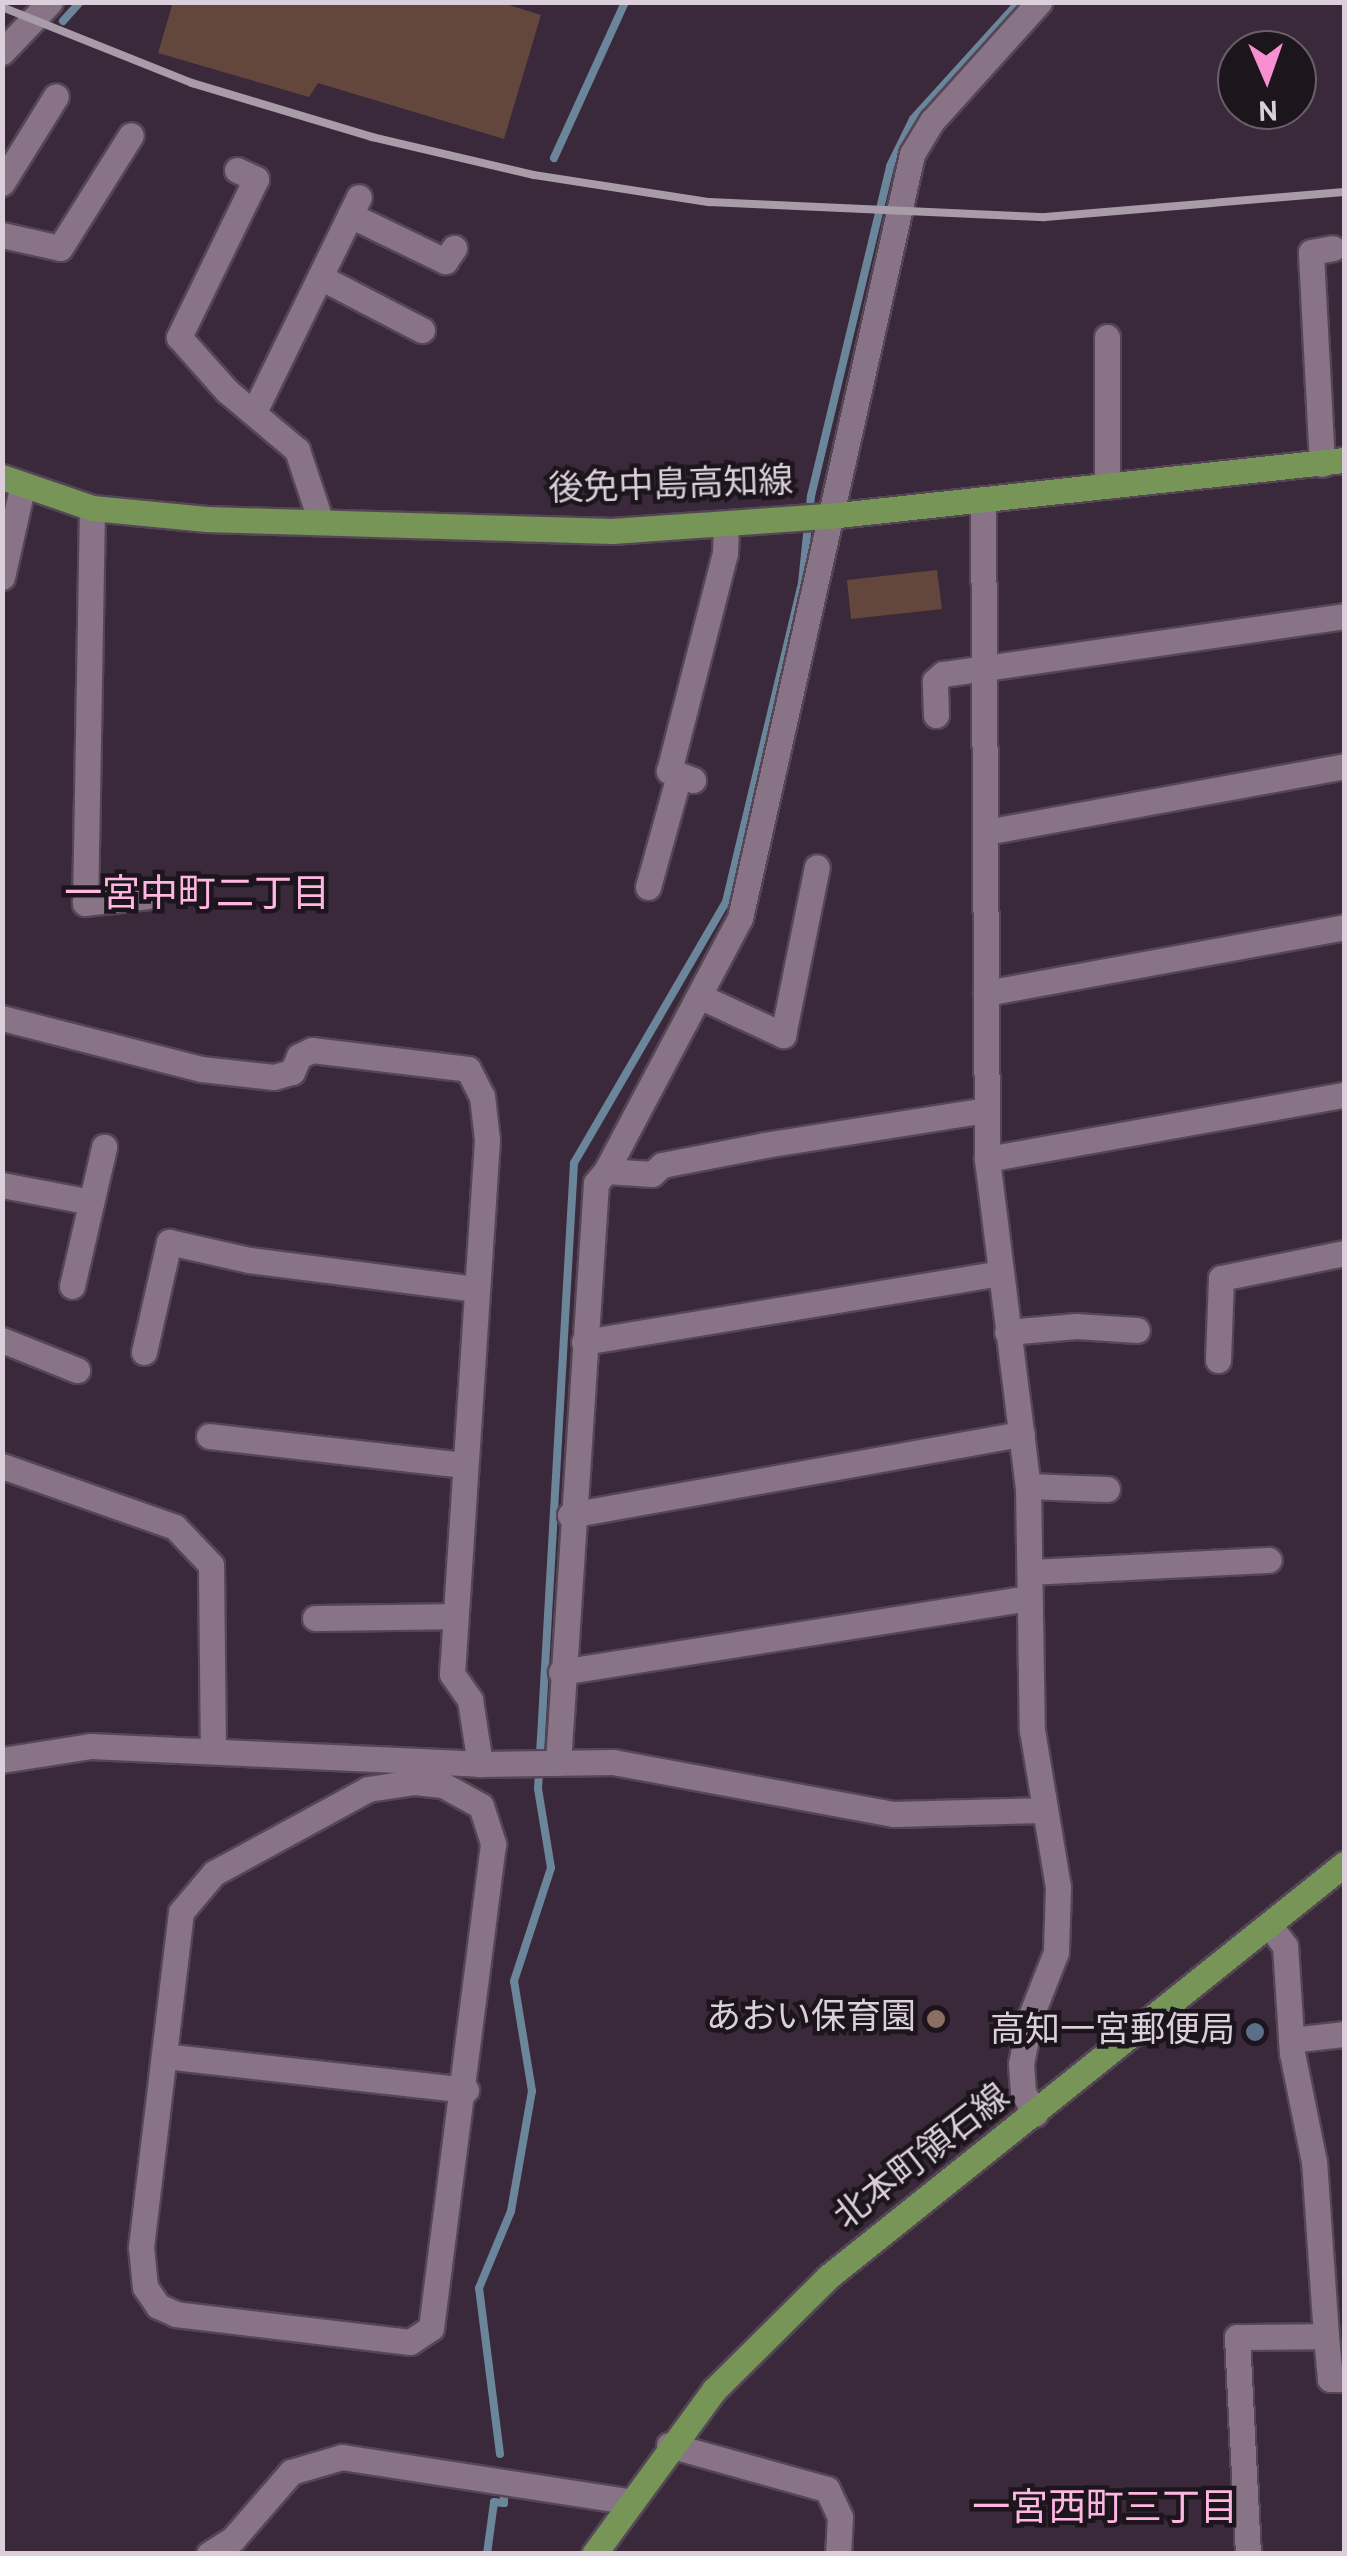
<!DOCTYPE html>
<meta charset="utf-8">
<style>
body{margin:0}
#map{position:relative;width:1347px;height:2556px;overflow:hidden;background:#3a293a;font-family:Overpass,"Noto Sans JP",sans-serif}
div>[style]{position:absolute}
.stream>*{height:8px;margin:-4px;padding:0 4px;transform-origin:4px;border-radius:4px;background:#6b859b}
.building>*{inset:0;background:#64473c}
.roads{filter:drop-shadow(2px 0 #554655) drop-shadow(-2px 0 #554655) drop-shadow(0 2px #554655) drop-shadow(0 -2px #554655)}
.minor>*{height:25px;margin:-12.5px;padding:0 12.5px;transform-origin:12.5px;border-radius:12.5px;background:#887387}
.major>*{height:25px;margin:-12.5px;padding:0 12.5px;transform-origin:12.5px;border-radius:12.5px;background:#769556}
.rail>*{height:8px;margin:-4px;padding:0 4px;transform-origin:4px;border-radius:4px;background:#a99ca9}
.dots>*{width:28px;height:28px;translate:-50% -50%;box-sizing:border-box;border:5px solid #1d151c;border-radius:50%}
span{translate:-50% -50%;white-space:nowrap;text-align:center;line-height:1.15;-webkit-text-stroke:9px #1d151c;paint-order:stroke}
.street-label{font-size:35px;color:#dacfda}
.poi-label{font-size:35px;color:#dacfda}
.right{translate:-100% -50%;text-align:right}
.neighbourhood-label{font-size:38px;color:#feb6e2}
.frame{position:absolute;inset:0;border:5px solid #dacfda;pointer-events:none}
.north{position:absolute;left:1217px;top:30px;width:100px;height:100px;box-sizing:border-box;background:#1d151c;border:2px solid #695f68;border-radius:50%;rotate:178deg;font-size:28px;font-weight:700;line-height:40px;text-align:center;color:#dacfda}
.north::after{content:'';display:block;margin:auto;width:35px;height:45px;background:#f690d0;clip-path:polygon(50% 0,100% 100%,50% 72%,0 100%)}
</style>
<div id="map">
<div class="stream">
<div style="left:63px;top:21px;width:25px;rotate:-48deg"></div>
<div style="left:554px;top:158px;width:171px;rotate:-65.5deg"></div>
<div style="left:500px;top:2454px;width:167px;rotate:-97.2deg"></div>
<div style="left:479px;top:2288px;width:83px;rotate:-67.4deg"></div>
<div style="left:511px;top:2211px;width:122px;rotate:-80.1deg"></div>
<div style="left:532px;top:2091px;width:111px;rotate:-99.3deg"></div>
<div style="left:514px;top:1981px;width:119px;rotate:-71.9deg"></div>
<div style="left:551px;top:1868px;width:80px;rotate:-99.3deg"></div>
<div style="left:538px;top:1789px;width:627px;rotate:-86.71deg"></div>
<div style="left:574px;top:1163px;width:302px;rotate:-59.8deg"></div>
<div style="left:726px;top:902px;width:328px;rotate:-76.6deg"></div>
<div style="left:802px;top:583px;width:87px;rotate:-84.1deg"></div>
<div style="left:811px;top:496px;width:339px;rotate:-76.5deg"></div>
<div style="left:890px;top:166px;width:52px;rotate:-63.9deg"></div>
<div style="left:913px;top:119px;width:158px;rotate:-47.8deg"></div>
<div style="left:487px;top:2554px;width:52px;rotate:-82.3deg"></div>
<div style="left:494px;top:2502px;width:10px;rotate:6deg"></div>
<div style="left:504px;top:2503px;width:9px;rotate:-90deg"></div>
</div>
<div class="building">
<div style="clip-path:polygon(173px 2px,499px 2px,541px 15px,504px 139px,318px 83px,309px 97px,158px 53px)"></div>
<div style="clip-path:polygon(937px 570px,942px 609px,851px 619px,847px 580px)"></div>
</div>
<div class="roads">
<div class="minor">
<div style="left:2px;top:52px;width:69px;rotate:-46.2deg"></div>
<div style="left:237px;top:170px;width:21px;rotate:25deg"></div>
<div style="left:256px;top:179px;width:176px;rotate:116deg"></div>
<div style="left:179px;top:337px;width:72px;rotate:48.4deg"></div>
<div style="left:227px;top:391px;width:92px;rotate:40.1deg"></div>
<div style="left:297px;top:450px;width:73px;rotate:71.6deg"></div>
<div style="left:2px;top:183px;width:102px;rotate:-58.2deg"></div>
<div style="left:350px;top:215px;width:106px;rotate:25.8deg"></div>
<div style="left:445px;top:261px;width:16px;rotate:-55deg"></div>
<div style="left:2px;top:235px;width:59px;rotate:12.6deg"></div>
<div style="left:60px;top:248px;width:133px;rotate:-57.9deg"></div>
<div style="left:320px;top:277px;width:115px;rotate:27.5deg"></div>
<div style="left:254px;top:412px;width:239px;rotate:-64deg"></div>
<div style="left:1322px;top:464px;width:212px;rotate:-93deg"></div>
<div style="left:1311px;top:252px;width:22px;rotate:-10deg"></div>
<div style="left:1107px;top:486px;width:149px;rotate:-90deg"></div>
<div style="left:983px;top:499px;width:660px;rotate:89.65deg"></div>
<div style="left:987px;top:1159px;width:330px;rotate:82.9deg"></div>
<div style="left:1028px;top:1486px;width:244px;rotate:89.1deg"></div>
<div style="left:1032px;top:1730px;width:159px;rotate:80.6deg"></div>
<div style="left:1058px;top:1887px;width:65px;rotate:91.8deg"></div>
<div style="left:1056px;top:1952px;width:71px;rotate:111.5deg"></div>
<div style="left:1030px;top:2018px;width:47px;rotate:101.1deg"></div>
<div style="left:1021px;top:2064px;width:28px;rotate:86deg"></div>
<div style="left:1023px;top:2092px;width:25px;rotate:61deg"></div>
<div style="left:92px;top:508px;width:395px;rotate:91deg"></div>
<div style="left:85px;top:903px;width:63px;rotate:-6.3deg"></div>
<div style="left:2px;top:577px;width:91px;rotate:-77.3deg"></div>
<div style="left:936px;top:715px;width:34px;rotate:-92deg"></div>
<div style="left:935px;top:681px;width:11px;rotate:-41deg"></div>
<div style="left:943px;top:674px;width:405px;rotate:-8.2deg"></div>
<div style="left:693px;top:780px;width:26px;rotate:-159deg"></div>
<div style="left:669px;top:771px;width:225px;rotate:-75.6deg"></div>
<div style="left:725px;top:553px;width:28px;rotate:-88deg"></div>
<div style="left:986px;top:832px;width:364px;rotate:-10.4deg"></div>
<div style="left:648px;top:887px;width:116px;rotate:-74.5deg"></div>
<div style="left:986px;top:993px;width:364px;rotate:-10.4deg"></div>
<div style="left:699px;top:996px;width:93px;rotate:24.9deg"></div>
<div style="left:783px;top:1035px;width:171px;rotate:-78.6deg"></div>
<div style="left:2px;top:1018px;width:205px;rotate:14.4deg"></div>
<div style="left:201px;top:1069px;width:73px;rotate:6.3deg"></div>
<div style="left:274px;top:1077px;width:19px;rotate:-16deg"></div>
<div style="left:292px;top:1072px;width:17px;rotate:-66deg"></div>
<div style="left:299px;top:1056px;width:14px;rotate:-25deg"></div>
<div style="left:312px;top:1050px;width:157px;rotate:6.9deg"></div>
<div style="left:468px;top:1069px;width:30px;rotate:63deg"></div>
<div style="left:482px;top:1096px;width:44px;rotate:83.5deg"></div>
<div style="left:487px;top:1140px;width:535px;rotate:93.75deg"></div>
<div style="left:452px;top:1674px;width:32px;rotate:55deg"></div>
<div style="left:470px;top:1700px;width:65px;rotate:81.1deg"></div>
<div style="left:480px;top:1764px;width:133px;rotate:-0.9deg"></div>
<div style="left:613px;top:1762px;width:285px;rotate:10.5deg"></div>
<div style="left:893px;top:1814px;width:148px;rotate:-1.5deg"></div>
<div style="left:987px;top:1159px;width:363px;rotate:-10.2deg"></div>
<div style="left:606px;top:1171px;width:286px;rotate:-62.1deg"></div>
<div style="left:740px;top:918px;width:783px;rotate:-77.31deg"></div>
<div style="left:912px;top:154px;width:39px;rotate:-59deg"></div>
<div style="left:932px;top:121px;width:160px;rotate:-48deg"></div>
<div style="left:2px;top:1185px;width:91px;rotate:10.8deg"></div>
<div style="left:72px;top:1286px;width:143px;rotate:-77deg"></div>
<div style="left:1007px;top:1332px;width:70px;rotate:-4.9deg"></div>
<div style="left:1077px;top:1326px;width:60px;rotate:3.8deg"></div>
<div style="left:2px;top:1340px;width:81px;rotate:21.8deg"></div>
<div style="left:584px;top:1342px;width:421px;rotate:-9.4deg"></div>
<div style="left:144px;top:1352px;width:113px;rotate:-77.2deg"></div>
<div style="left:169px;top:1242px;width:82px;rotate:12.7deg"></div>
<div style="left:249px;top:1260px;width:228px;rotate:7.3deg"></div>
<div style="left:1218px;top:1360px;width:82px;rotate:-87.9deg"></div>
<div style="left:1221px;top:1278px;width:126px;rotate:-11.5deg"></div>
<div style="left:209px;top:1436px;width:255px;rotate:6.5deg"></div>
<div style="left:2px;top:1466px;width:183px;rotate:19.4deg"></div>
<div style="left:175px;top:1527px;width:52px;rotate:46.5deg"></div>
<div style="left:211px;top:1565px;width:184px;rotate:89.4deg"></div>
<div style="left:1028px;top:1486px;width:79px;rotate:2.2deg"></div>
<div style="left:570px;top:1515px;width:459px;rotate:-10.2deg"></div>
<div style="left:1030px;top:1572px;width:239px;rotate:-2.9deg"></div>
<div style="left:315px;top:1618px;width:136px;rotate:-0.8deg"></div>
<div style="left:561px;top:1672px;width:473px;rotate:-9deg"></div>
<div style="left:2px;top:1760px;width:89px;rotate:-9deg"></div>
<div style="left:90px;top:1746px;width:390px;rotate:2.6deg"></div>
<div style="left:558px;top:1763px;width:581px;rotate:-86.25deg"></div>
<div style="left:596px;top:1183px;width:16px;rotate:-50deg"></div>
<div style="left:606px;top:1171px;width:46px;rotate:3.7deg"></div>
<div style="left:652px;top:1174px;width:13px;rotate:-42deg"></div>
<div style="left:662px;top:1165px;width:105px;rotate:-11deg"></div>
<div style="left:765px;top:1145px;width:224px;rotate:-9deg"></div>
<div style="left:414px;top:1782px;width:29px;rotate:6deg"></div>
<div style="left:443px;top:1785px;width:43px;rotate:28.9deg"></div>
<div style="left:481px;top:1806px;width:40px;rotate:72deg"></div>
<div style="left:493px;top:1844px;width:488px;rotate:97.3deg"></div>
<div style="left:431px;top:2328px;width:25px;rotate:146deg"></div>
<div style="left:410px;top:2342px;width:236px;rotate:-173.2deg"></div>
<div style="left:176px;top:2314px;width:20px;rotate:-156deg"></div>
<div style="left:158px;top:2306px;width:23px;rotate:-124deg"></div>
<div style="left:145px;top:2287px;width:40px;rotate:-95.7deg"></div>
<div style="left:141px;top:2247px;width:337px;rotate:-83.2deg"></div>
<div style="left:181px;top:1912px;width:51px;rotate:-49.8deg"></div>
<div style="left:214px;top:1873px;width:175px;rotate:-28.6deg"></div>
<div style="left:368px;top:1789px;width:47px;rotate:-8.7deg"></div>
<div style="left:1291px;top:2040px;width:53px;rotate:-6.5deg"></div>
<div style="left:164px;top:2056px;width:304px;rotate:6.4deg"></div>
<div style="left:1326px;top:2336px;width:43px;rotate:84.7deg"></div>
<div style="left:1330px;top:2379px;width:14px"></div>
<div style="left:669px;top:2445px;width:164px;rotate:15.6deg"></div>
<div style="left:827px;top:2489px;width:31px;rotate:65deg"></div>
<div style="left:840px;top:2517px;width:37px;rotate:93deg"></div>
<div style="left:209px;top:2554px;width:28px;rotate:-32deg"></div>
<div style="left:233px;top:2539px;width:89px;rotate:-49.1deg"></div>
<div style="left:291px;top:2472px;width:53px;rotate:-16.4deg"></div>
<div style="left:342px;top:2457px;width:288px;rotate:8.8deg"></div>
<div style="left:1248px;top:2554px;width:217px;rotate:-92.9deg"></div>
<div style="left:1237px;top:2337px;width:89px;rotate:-0.6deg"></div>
<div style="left:1326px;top:2336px;width:174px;rotate:-93.9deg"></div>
<div style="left:1314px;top:2162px;width:111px;rotate:-101.4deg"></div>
<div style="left:1292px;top:2053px;width:107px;rotate:-93.7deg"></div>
<div style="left:1285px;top:1946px;width:26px;rotate:-127deg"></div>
</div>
<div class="major">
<div style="left:2px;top:477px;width:95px;rotate:19deg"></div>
<div style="left:92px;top:508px;width:115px;rotate:5.5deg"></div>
<div style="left:206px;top:519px;width:406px;rotate:1.7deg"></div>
<div style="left:612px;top:531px;width:218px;rotate:-4deg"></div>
<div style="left:829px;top:516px;width:518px;rotate:-6.21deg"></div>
<div style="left:594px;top:2554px;width:203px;rotate:-53.8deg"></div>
<div style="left:714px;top:2390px;width:161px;rotate:-44.7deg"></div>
<div style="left:828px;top:2277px;width:661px;rotate:-38.67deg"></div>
</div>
</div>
<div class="rail">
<div style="left:2px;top:7px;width:205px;rotate:21.8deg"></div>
<div style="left:192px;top:83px;width:188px;rotate:16.7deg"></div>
<div style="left:372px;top:137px;width:166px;rotate:13.2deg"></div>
<div style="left:534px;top:175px;width:177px;rotate:8.8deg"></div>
<div style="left:709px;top:202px;width:336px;rotate:2.6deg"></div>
<div style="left:1045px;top:217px;width:300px;rotate:-4.8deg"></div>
</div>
<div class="dots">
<div style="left:936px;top:2019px;background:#8d6e63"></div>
<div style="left:1255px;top:2032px;background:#5c6f8a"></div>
</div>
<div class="street-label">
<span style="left:671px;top:487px;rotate:-2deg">後免中島高知線</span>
<span style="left:923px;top:2158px;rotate:-38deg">北本町領石線</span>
</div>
<div class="poi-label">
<span class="right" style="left:916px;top:2019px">あおい保育園</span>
<span class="right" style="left:1235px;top:2032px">高知一宮郵便局</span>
</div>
<div class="neighbourhood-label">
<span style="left:197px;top:897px">一宮中町二丁目</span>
<span style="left:1105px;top:2511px">一宮西町三丁目</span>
</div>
<div class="frame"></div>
<div class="north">N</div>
</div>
